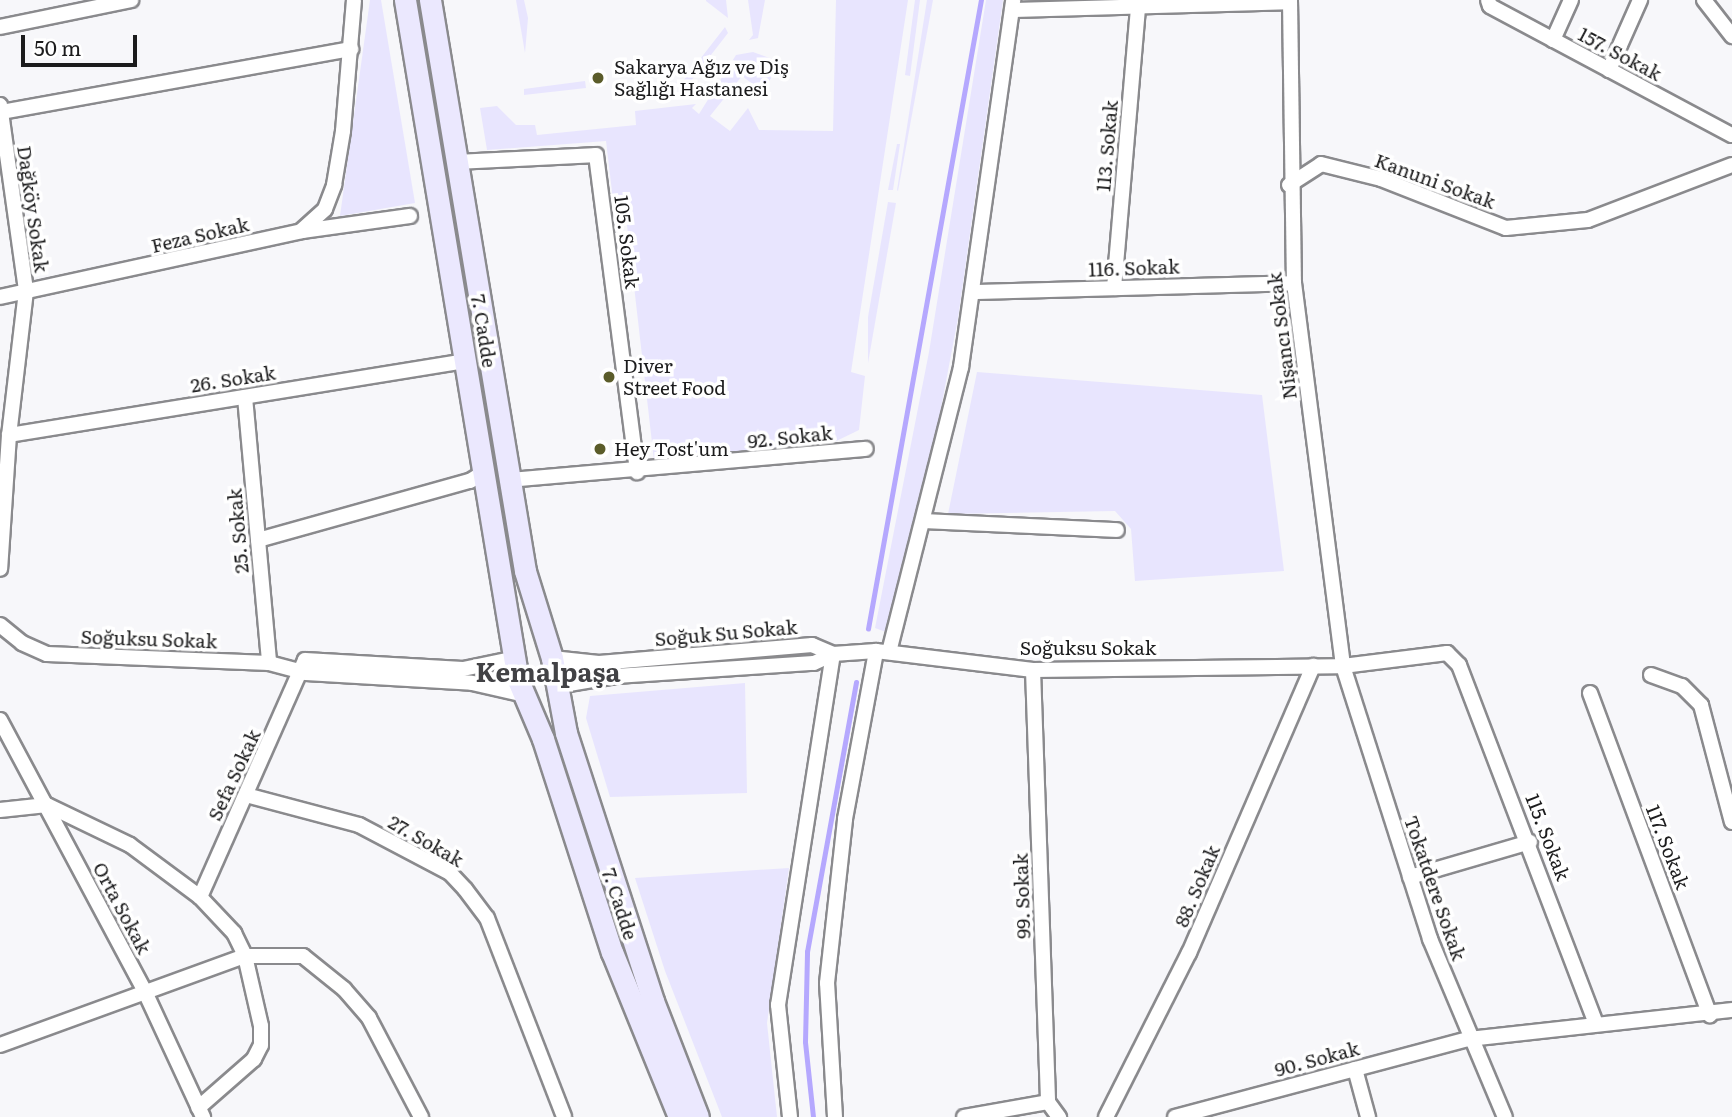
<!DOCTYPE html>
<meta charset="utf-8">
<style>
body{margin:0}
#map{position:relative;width:1732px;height:1117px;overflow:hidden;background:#f7f7fa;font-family:Literata,serif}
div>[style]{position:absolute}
.green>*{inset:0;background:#e8e5fe}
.stream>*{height:4.5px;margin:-2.25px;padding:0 2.25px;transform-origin:2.25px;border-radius:2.25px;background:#b5a8fe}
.roads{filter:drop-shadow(2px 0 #8a8a8d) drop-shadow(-2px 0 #8a8a8d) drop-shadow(0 2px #8a8a8d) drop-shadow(0 -2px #8a8a8d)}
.street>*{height:14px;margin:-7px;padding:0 7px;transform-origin:7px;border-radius:7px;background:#fff}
.secondary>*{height:21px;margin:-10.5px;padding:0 10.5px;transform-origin:10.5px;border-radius:10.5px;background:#ebe8fe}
.dots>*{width:19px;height:19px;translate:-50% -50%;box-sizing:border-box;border:4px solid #fff;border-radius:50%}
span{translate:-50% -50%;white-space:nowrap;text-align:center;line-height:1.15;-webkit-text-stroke:7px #fff;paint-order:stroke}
.street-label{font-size:19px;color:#1c1c1d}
.poi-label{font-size:19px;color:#1c1c1d}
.left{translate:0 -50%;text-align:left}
.district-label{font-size:26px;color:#424245;font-weight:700}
.scale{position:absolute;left:21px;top:35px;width:116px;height:32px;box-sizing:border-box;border:4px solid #1c1c1d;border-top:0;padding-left:9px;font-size:21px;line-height:24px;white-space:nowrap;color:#1c1c1d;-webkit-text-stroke:5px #fff;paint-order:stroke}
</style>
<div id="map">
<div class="green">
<div style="clip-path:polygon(370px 0,381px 0,415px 203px,340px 216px)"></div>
<div style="clip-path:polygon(516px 0,524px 0,528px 18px,525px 53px)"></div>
<div style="clip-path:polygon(706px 0,726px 0,728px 18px,706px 1px)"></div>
<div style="clip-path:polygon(748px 0,765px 0,758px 38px,749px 40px,753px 35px)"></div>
<div style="clip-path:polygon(836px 0,908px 0,851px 372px,865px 376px,859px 430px,826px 446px,654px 460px,624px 199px,613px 200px,606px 141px,487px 150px,480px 108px,497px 106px,516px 125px,535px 125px,537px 135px,636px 125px,635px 111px,696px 104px,692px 108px,699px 114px,736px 55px,753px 52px,772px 59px,774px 74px,762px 91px,742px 76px,710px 116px,730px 131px,748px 108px,759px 130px,833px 131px)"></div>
<div style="clip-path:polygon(915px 0,920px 0,910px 76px,905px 75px)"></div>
<div style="clip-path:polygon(927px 0,933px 0,898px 191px,897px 190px)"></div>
<div style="clip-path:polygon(986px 0,1003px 0,958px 318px,934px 445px,886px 632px,875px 628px,929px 352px)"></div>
<div style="clip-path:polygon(725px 27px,728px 33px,690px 82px,661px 86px,683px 81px)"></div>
<div style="clip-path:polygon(585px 81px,586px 88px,524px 95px,524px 89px)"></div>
<div style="clip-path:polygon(897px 144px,900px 144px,893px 190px,888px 190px)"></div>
<div style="clip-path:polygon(888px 202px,896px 203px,868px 363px,868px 317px)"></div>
<div style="clip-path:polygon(977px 372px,1262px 395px,1284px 571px,1135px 581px,1131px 529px,1115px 511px,948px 514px)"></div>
<div style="clip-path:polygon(745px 683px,747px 793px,610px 797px,586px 718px,590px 696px)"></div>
<div style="clip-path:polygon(789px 868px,767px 1023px,777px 1117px,722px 1117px,665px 971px,635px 878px)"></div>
</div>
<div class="stream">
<div style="left:868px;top:629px;width:639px;rotate:-79.82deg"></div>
<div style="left:813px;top:1117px;width:75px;rotate:-96.1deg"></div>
<div style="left:805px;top:1042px;width:90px;rotate:-88.7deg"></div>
<div style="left:807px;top:952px;width:274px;rotate:-79.7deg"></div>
</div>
<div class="roads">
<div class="street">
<div style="left:1290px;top:0;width:283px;rotate:89.2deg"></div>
<div style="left:1294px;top:283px;width:386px;rotate:82.7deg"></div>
<div style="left:1343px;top:666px;width:287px;rotate:72.3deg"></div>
<div style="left:1430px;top:939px;width:193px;rotate:67.2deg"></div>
<div style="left:1488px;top:0;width:6px;rotate:72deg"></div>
<div style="left:1490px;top:6px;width:274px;rotate:28.1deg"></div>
<div style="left:1704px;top:0;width:46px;rotate:52.1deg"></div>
<div style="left:1012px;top:10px;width:278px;rotate:-1.6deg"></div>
<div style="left:0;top:27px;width:134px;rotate:-11.6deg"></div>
<div style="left:1553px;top:40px;width:44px;rotate:-65.8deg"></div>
<div style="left:1609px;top:70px;width:77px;rotate:-66.1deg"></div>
<div style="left:0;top:105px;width:188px;rotate:82deg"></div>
<div style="left:26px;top:291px;width:145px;rotate:96.7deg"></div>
<div style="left:9px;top:435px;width:134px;rotate:93.8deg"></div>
<div style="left:1px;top:112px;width:356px;rotate:-10.2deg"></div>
<div style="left:458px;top:162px;width:138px;rotate:-2.9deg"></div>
<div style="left:596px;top:155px;width:320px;rotate:82.6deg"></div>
<div style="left:1289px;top:185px;width:38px;rotate:-33deg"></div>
<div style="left:1321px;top:164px;width:62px;rotate:14deg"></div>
<div style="left:1381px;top:179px;width:134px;rotate:21.4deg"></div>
<div style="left:1506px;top:228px;width:82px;rotate:-5.6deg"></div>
<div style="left:1588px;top:220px;width:154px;rotate:-20.9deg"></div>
<div style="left:302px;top:230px;width:31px;rotate:-42deg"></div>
<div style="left:325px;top:209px;width:26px;rotate:-69deg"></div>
<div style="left:334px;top:185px;width:55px;rotate:-80.5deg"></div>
<div style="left:343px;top:131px;width:131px;rotate:-85.2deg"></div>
<div style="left:1114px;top:288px;width:283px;rotate:-85.1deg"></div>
<div style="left:975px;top:292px;width:319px;rotate:-1.6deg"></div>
<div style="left:0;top:297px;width:309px;rotate:-12.3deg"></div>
<div style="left:302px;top:231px;width:109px;rotate:-7.9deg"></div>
<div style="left:245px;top:397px;width:267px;rotate:84.8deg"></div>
<div style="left:9px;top:435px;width:461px;rotate:-9.2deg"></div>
<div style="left:509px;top:480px;width:358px;rotate:-5deg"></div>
<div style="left:925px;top:521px;width:192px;rotate:2.7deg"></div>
<div style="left:258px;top:540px;width:220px;rotate:-15.6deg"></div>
<div style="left:470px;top:481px;width:15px;rotate:-32deg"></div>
<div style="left:0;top:625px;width:28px;rotate:39deg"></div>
<div style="left:22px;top:643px;width:27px;rotate:24deg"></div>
<div style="left:47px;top:654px;width:222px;rotate:2.3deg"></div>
<div style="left:269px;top:663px;width:38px;rotate:15deg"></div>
<div style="left:306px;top:673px;width:166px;rotate:3.4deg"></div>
<div style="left:472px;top:683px;width:54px;rotate:12.8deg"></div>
<div style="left:889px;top:652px;width:294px;rotate:-75.8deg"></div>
<div style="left:961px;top:367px;width:371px;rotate:-81.9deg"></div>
<div style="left:552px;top:658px;width:47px;rotate:6.1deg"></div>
<div style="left:599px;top:663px;width:214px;rotate:-4.8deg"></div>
<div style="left:812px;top:645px;width:23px;rotate:23deg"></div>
<div style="left:1033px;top:670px;width:432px;rotate:88deg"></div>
<div style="left:1048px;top:1102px;width:19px;rotate:54deg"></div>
<div style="left:1651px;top:675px;width:33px;rotate:20deg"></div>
<div style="left:1682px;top:686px;width:27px;rotate:45deg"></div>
<div style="left:1701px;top:705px;width:121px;rotate:75.2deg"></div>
<div style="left:557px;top:686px;width:60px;rotate:-9.6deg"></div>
<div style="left:616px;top:676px;width:198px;rotate:-3.8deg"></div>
<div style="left:814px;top:663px;width:21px;rotate:-25deg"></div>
<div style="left:833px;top:654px;width:43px;rotate:-4deg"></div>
<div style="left:876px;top:651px;width:158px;rotate:6.9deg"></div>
<div style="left:1033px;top:670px;width:310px;rotate:-0.7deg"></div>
<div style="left:1343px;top:666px;width:105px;rotate:-7.1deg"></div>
<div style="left:1447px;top:653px;width:17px;rotate:45deg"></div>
<div style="left:1459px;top:665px;width:384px;rotate:69.1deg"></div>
<div style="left:1590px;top:693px;width:344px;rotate:69.6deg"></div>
<div style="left:0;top:720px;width:310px;rotate:61.9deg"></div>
<div style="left:146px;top:994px;width:136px;rotate:65.1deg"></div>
<div style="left:246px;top:795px;width:117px;rotate:14.9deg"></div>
<div style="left:359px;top:825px;width:103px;rotate:27.8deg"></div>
<div style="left:450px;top:873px;width:22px;rotate:47deg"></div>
<div style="left:465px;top:889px;width:36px;rotate:53deg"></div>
<div style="left:487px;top:918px;width:213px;rotate:68.8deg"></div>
<div style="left:0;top:810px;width:47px;rotate:-6.1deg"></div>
<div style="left:47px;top:805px;width:92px;rotate:25.7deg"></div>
<div style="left:130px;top:845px;width:87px;rotate:36.6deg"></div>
<div style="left:200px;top:897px;width:50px;rotate:46.6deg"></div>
<div style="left:234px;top:933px;width:25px;rotate:64deg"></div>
<div style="left:245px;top:956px;width:58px"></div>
<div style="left:303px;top:956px;width:53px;rotate:38.8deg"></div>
<div style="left:344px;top:989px;width:38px;rotate:49deg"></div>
<div style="left:369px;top:1018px;width:112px;rotate:62.3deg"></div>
<div style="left:1410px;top:877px;width:125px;rotate:-16.3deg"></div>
<div style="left:200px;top:897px;width:259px;rotate:-66.1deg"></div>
<div style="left:305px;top:660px;width:158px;rotate:3.3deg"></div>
<div style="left:463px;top:669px;width:54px;rotate:-11.7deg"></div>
<div style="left:0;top:1045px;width:261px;rotate:-20deg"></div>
<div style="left:245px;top:956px;width:72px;rotate:77.1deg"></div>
<div style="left:261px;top:1026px;width:19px;rotate:90deg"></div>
<div style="left:261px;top:1045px;width:16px;rotate:117deg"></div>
<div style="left:254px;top:1059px;width:74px;rotate:138.8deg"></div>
<div style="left:1355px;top:1069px;width:50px;rotate:74.8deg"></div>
<div style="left:790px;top:1117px;width:113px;rotate:-96.1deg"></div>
<div style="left:778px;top:1005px;width:355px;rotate:-81.1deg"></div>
<div style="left:835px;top:1117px;width:134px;rotate:-93.4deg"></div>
<div style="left:827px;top:983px;width:165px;rotate:-83.7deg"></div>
<div style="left:845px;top:819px;width:171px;rotate:-79.5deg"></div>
<div style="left:964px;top:1117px;width:85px;rotate:-10.1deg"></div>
<div style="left:1106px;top:1117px;width:184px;rotate:-63.2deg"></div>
<div style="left:1189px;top:953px;width:313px;rotate:-66.6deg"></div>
<div style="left:1175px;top:1117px;width:304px;rotate:-14.9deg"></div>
<div style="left:1469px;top:1039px;width:265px;rotate:-6.3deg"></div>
</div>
<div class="secondary">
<div style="left:405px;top:0;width:689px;rotate:80.57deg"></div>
<div style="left:518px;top:680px;width:64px;rotate:67deg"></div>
<div style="left:543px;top:739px;width:224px;rotate:72.1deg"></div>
<div style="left:612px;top:952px;width:178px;rotate:67.9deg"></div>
<div style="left:430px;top:0;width:579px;rotate:80.55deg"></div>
<div style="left:525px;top:571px;width:91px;rotate:72.8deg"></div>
<div style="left:552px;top:658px;width:76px;rotate:79.4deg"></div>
<div style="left:566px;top:733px;width:282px;rotate:72deg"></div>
<div style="left:653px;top:1001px;width:124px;rotate:68.8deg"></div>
</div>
</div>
<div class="dots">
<div style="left:598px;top:78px;background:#5b5c2a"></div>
<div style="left:609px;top:377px;background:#5b5c2a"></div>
<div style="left:600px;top:449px;background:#5b5c2a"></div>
</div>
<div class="street-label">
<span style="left:1620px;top:54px;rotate:28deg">157. Sokak</span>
<span style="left:1107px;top:146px;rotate:-85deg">113. Sokak</span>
<span style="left:1435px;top:181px;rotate:20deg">Kanuni Sokak</span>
<span style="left:33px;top:209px;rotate:82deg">Dağköy Sokak</span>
<span style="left:200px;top:235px;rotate:-13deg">Feza Sokak</span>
<span style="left:627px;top:242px;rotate:83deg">105. Sokak</span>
<span style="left:1134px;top:268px;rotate:-2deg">116. Sokak</span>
<span style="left:484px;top:331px;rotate:81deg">7. Cadde</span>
<span style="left:1282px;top:336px;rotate:-97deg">Nişancı Sokak</span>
<span style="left:233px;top:379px;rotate:-9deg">26. Sokak</span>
<span style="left:790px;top:437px;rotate:-6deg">92. Sokak</span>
<span style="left:238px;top:531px;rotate:-95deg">25. Sokak</span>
<span style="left:726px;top:633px;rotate:-5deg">Soğuk Su Sokak</span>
<span style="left:149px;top:639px;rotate:2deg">Soğuksu Sokak</span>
<span style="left:1088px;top:648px">Soğuksu Sokak</span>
<span style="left:234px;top:775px;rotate:-65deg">Sefa Sokak</span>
<span style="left:1548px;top:837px;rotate:69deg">115. Sokak</span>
<span style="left:426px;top:841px;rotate:30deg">27. Sokak</span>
<span style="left:1668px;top:847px;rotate:69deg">117. Sokak</span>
<span style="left:1197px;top:886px;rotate:-67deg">88. Sokak</span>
<span style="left:1435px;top:888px;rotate:71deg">Tokatdere Sokak</span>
<span style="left:1022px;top:896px;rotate:-92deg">99. Sokak</span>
<span style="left:620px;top:904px;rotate:72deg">7. Cadde</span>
<span style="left:122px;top:908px;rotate:62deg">Orta Sokak</span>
<span style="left:1317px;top:1059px;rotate:-15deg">90. Sokak</span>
</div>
<div class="poi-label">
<span class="left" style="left:614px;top:78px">Sakarya Ağız ve Diş<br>Sağlığı Hastanesi</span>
<span class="left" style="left:623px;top:377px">Diver<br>Street Food</span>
<span class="left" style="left:614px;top:449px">Hey Tost'um</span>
</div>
<div class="district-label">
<span style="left:548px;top:671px">Kemalpaşa</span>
</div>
<div class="scale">50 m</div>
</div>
